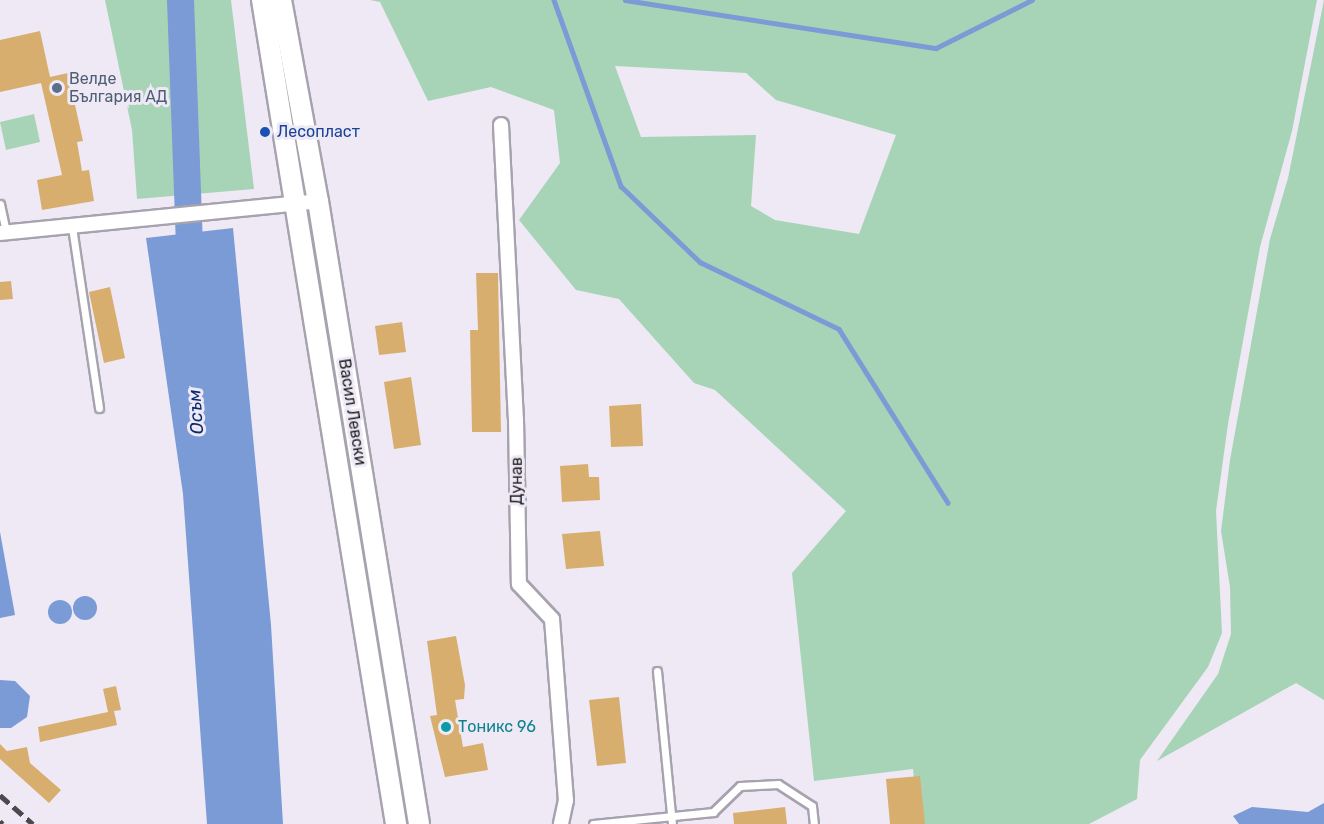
<!DOCTYPE html>
<meta charset="utf-8">
<style>
body{margin:0}
#map{position:relative;width:1324px;height:824px;overflow:hidden;background:#eee9f5;font-family:Rubik,sans-serif}
div>[style]{position:absolute}
.green>*{inset:0;background:#a7d4b6}
.water>*{inset:0;background:#7a9bd6}
.round{border-radius:50%}
.stream>*{height:4.5px;margin:-2.25px;padding:0 2.25px;transform-origin:2.25px;border-radius:2.25px;background:#7a9bd6}
.river>*{height:27px;margin:-13.5px;padding:0 13.5px;transform-origin:13.5px;border-radius:13.5px;background:#7a9bd6}
.building>*{inset:0;background:#d7ae6e}
.roads{filter:drop-shadow(2px 0 #a7a3ae) drop-shadow(-2px 0 #a7a3ae) drop-shadow(0 2px #a7a3ae) drop-shadow(0 -2px #a7a3ae)}
.service>*{height:7px;margin:-3.5px;padding:0 3.5px;transform-origin:3.5px;border-radius:3.5px;background:#fff}
.minor>*{height:14px;margin:-7px;padding:0 7px;transform-origin:7px;border-radius:7px;background:#fff}
.secondary>*{height:20px;margin:-10px;padding:0 10px;transform-origin:10px;border-radius:10px;background:#fff}
.rail>*{height:4.5px;margin-top:-2.25px;transform-origin:0;background:repeating-linear-gradient(90deg,#4b494e 0 12px,transparent 0 18px)}
.dots>*{width:16px;height:16px;translate:-50% -50%;box-sizing:border-box;border:3px solid #eee9f5;border-radius:50%}
span{translate:-50% -50%;white-space:nowrap;text-align:center;line-height:1.15;-webkit-text-stroke:6px #eee9f5;paint-order:stroke}
.service-label{font-size:16px;color:#4e5e75}
.left{translate:0 -50%;text-align:left}
.transit-label{font-size:16px;color:#164399}
.street-label{font-size:16px;color:#1f1e22}
.culture-label{font-size:16px;color:#0d838f}
.water-label{font-size:18px;color:#082b70;font-style:italic}
</style>
<div id="map">
<div class="green">
<div style="clip-path:polygon(105px 0,231px 0,254px 189px,137px 199px,132px 130px)"></div>
<div style="clip-path:polygon(evenodd,370px 0,1317px 0,1292px 131px,1260px 247px,1228px 424px,1216px 511px,1222px 633px,1208px 667px,1140px 760px,1137px 799px,1089px 824px,918px 824px,913px 769px,814px 781px,792px 573px,846px 511px,715px 390px,694px 383px,619px 299px,576px 290px,519px 220px,560px 163px,554px 110px,491px 87px,428px 101px,380px 2px,370px 0,615px 66px,746px 73px,776px 100px,896px 135px,859px 234px,775px 220px,751px 206px,756px 135px,641px 137px,615px 66px)"></div>
<div style="clip-path:polygon(1324px 0,1324px 700px,1296px 683px,1157px 761px,1218px 674px,1231px 634px,1230px 587px,1221px 531px,1230px 460px,1270px 239px,1288px 178px)"></div>
<div style="clip-path:polygon(34px 114px,40px 142px,6px 150px,0 122px)"></div>
</div>
<div class="water">
<div style="clip-path:polygon(233px 228px,271px 625px,283px 824px,207px 824px,183px 494px,146px 238px)"></div>
<div style="clip-path:polygon(0 532px,15px 615px,0 618px)"></div>
<div class="round" style="left:73px;top:596px;width:24px;height:24px"></div>
<div class="round" style="left:48px;top:600px;width:24px;height:24px"></div>
<div style="clip-path:polygon(0 680px,15px 681px,30px 696px,27px 717px,11px 728px,0 728px)"></div>
<div style="clip-path:polygon(1324px 803px,1324px 824px,1239px 824px,1233px 816px,1252px 807px,1308px 812px)"></div>
</div>
<div class="stream">
<div style="left:554px;top:0;width:198px;rotate:70.2deg"></div>
<div style="left:621px;top:186px;width:110px;rotate:43.9deg"></div>
<div style="left:700px;top:262px;width:154px;rotate:25.7deg"></div>
<div style="left:839px;top:329px;width:205px;rotate:57.9deg"></div>
<div style="left:625px;top:0;width:315px;rotate:8.8deg"></div>
<div style="left:936px;top:48px;width:107px;rotate:-26.6deg"></div>
</div>
<div class="river">
<div style="left:180px;top:0;width:269px;rotate:87.9deg"></div>
</div>
<div class="building">
<div style="clip-path:polygon(40px 31px,50px 77px,68px 73px,83px 141px,77px 142px,82px 171px,89px 170px,94px 201px,42px 210px,37px 180px,62px 175px,41px 83px,0 92px,0 40px)"></div>
<div style="clip-path:polygon(476px 273px,498px 273px,501px 432px,472px 432px,470px 330px,478px 330px)"></div>
<div style="clip-path:polygon(11px 281px,13px 299px,0 300px,0 282px)"></div>
<div style="clip-path:polygon(110px 287px,125px 358px,104px 363px,89px 292px)"></div>
<div style="clip-path:polygon(402px 322px,406px 352px,379px 355px,375px 326px)"></div>
<div style="clip-path:polygon(411px 377px,421px 445px,394px 449px,384px 382px)"></div>
<div style="clip-path:polygon(641px 404px,643px 446px,611px 447px,609px 406px)"></div>
<div style="clip-path:polygon(588px 464px,589px 477px,599px 477px,600px 500px,562px 502px,560px 466px)"></div>
<div style="clip-path:polygon(600px 531px,604px 566px,566px 569px,562px 534px)"></div>
<div style="clip-path:polygon(456px 636px,465px 685px,464px 699px,455px 700px,463px 747px,483px 743px,488px 770px,445px 777px,430px 716px,437px 715px,427px 641px)"></div>
<div style="clip-path:polygon(116px 686px,121px 710px,114px 711px,117px 725px,40px 742px,38px 727px,108px 712px,103px 689px)"></div>
<div style="clip-path:polygon(619px 697px,626px 763px,597px 766px,589px 700px)"></div>
<div style="clip-path:polygon(0 744px,7px 751px,27px 747px,30px 763px,61px 790px,49px 803px,0 759px)"></div>
<div style="clip-path:polygon(920px 776px,925px 824px,890px 824px,886px 779px)"></div>
<div style="clip-path:polygon(785px 807px,787px 824px,734px 824px,733px 813px)"></div>
</div>
<div class="roads">
<div class="service">
<div style="left:0;top:204px;width:29px;rotate:78deg"></div>
<div style="left:72px;top:227px;width:183px;rotate:81.5deg"></div>
<div style="left:657px;top:671px;width:154px;rotate:84.4deg"></div>
<div style="left:593px;top:824px;width:121px;rotate:-5.7deg"></div>
<div style="left:713px;top:812px;width:37px;rotate:-44deg"></div>
<div style="left:740px;top:786px;width:38px;rotate:-3deg"></div>
<div style="left:778px;top:784px;width:40px;rotate:32.9deg"></div>
<div style="left:812px;top:806px;width:18px;rotate:84deg"></div>
</div>
<div class="minor">
<div style="left:501px;top:125px;width:294px;rotate:87.1deg"></div>
<div style="left:516px;top:419px;width:165px;rotate:89deg"></div>
<div style="left:519px;top:584px;width:48px;rotate:46.7deg"></div>
<div style="left:552px;top:619px;width:182px;rotate:85.6deg"></div>
<div style="left:566px;top:800px;width:25px;rotate:102deg"></div>
<div style="left:0;top:233px;width:320px;rotate:-5.7deg"></div>
</div>
<div class="secondary">
<div style="left:262px;top:0;width:835px;rotate:80.76deg"></div>
<div style="left:281px;top:0;width:204px;rotate:79.6deg"></div>
<div style="left:318px;top:201px;width:631px;rotate:80.79deg"></div>
</div>
</div>
<div class="rail">
<div style="left:0;top:795px;width:44px;rotate:41.3deg"></div>
<div style="left:0;top:821px;width:4px;rotate:45deg"></div>
</div>
<div class="dots">
<div style="left:57px;top:88px;background:#5c6f8a"></div>
<div style="left:265px;top:132px;background:#1a4fb4"></div>
<div style="left:446px;top:727px;background:#0f9aa8"></div>
</div>
<div class="service-label">
<span class="left" style="left:69px;top:88px">Велде<br>България АД</span>
</div>
<div class="transit-label">
<span class="left" style="left:277px;top:132px">Лесопласт</span>
</div>
<div class="street-label">
<span style="left:352px;top:412px;rotate:81deg">Васил Левски</span>
<span style="left:517px;top:481px;rotate:-90deg">Дунав</span>
</div>
<div class="culture-label">
<span class="left" style="left:458px;top:727px">Тоникс 96</span>
</div>
<div class="water-label">
<span style="left:196px;top:412px;rotate:-94deg">Осъм</span>
</div>
</div>
